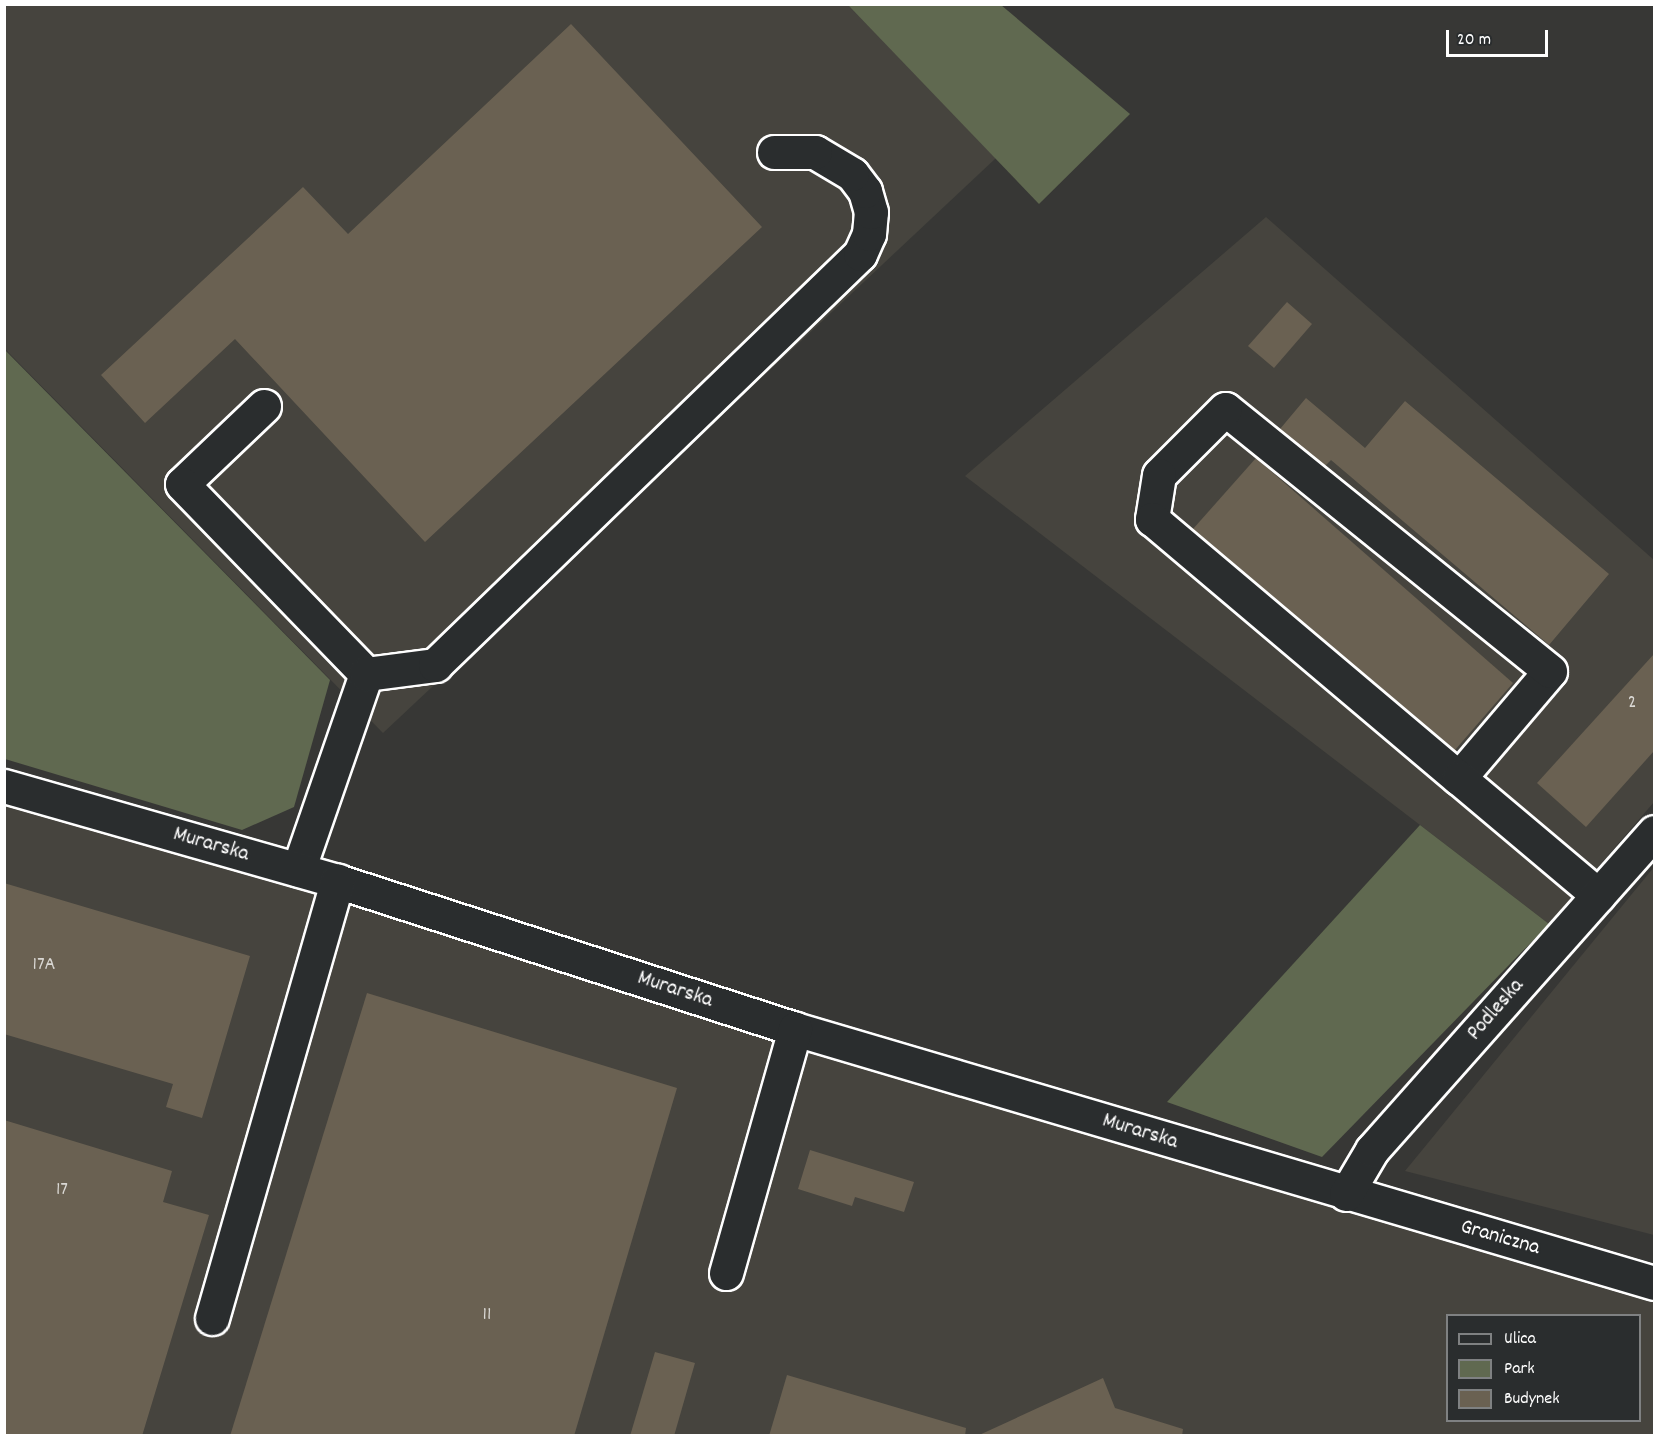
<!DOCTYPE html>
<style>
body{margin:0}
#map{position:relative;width:1659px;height:1440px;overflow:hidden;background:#373735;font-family:Dekko,sans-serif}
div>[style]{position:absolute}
.built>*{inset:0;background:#46443e}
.green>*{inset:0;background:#606950}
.building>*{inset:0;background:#6a6152}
.roads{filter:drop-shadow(2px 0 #fff) drop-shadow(-2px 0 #fff) drop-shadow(0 2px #fff) drop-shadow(0 -2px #fff)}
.minor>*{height:33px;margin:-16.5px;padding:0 16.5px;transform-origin:16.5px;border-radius:16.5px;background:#2a2d2e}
span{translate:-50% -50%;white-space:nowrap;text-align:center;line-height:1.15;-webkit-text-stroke:4.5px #2a2d2e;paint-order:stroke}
.number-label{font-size:20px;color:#dad8d4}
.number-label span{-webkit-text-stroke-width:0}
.street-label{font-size:22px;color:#fff}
.frame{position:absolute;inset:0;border:6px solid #fff;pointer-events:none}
.legend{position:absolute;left:1446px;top:1314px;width:195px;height:108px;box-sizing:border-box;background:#2a2d2e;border:2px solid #7f8182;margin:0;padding:8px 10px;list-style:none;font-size:18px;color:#fff}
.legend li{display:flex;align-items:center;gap:12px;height:30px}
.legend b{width:30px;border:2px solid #7f8182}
.scale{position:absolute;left:1446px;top:30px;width:102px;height:27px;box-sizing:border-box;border:3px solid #fff;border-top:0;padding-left:8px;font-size:18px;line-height:21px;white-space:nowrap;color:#fff;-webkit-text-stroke:4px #2a2d2e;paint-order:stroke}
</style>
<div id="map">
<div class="built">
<div style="clip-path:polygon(4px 5px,848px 5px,996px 158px,383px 733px,5px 349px)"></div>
<div style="clip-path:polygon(1266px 217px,1654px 560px,1654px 802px,1549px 924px,965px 476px)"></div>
<div style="clip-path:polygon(evenodd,4px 797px,1654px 1299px,1654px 1435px,5px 1435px,4px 797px,1448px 1316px,1640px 1316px,1640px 1420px,1448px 1420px,1448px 1316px)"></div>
<div style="clip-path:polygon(1654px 867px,1654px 1235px,1405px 1171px)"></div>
</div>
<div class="green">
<div style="clip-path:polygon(848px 5px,1001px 5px,1130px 114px,1039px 204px)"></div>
<div style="clip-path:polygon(4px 349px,330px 680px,294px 807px,242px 830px,5px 759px)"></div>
<div style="clip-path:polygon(1420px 825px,1549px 924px,1322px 1157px,1167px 1102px)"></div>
</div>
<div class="building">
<div style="clip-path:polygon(571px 24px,762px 227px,425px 542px,235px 339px,145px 423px,101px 375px,303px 187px,348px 234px)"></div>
<div style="clip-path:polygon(1287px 302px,1312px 324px,1274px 368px,1248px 346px)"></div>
<div style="clip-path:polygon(1306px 398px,1365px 448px,1405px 401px,1609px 574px,1549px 645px,1331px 460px,1325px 466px,1280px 429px)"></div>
<div style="clip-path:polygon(1256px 458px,1513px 683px,1455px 750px,1193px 529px)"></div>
<div style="clip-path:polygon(1654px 654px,1654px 751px,1586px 827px,1537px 783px)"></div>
<div style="clip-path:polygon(4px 883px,250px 956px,202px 1118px,166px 1107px,173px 1084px,4px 1034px)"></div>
<div style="clip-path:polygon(367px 993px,677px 1088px,574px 1436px,230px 1436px)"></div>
<div style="clip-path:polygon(4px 1120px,172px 1171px,163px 1202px,209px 1215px,142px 1436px,4px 1436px)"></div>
<div style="clip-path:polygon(810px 1150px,914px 1182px,904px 1212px,855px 1197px,852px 1206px,798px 1189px)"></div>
<div style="clip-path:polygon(655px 1352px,695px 1363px,674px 1436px,630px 1436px)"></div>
<div style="clip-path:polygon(787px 1375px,966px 1428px,965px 1436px,769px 1436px)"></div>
<div style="clip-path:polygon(1103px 1378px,1115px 1408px,1183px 1429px,1182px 1436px,977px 1436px)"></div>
</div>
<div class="roads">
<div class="minor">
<div style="left:264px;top:406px;width:113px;rotate:136.4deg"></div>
<div style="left:182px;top:484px;width:264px;rotate:45.9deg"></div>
<div style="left:366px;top:674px;width:207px;rotate:109.1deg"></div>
<div style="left:366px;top:674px;width:70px;rotate:-7.4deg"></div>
<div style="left:435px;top:665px;width:591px;rotate:-44.04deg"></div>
<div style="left:860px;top:254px;width:22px;rotate:-66deg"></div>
<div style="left:869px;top:234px;width:22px;rotate:-85deg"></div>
<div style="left:871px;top:212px;width:22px;rotate:-106deg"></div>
<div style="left:865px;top:191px;width:21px;rotate:-127deg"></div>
<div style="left:852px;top:174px;width:43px;rotate:-149.3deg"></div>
<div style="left:815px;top:152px;width:41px;rotate:180deg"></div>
<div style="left:1459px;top:778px;width:140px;rotate:-49.6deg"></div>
<div style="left:1550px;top:671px;width:417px;rotate:-141.1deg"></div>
<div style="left:1225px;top:409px;width:93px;rotate:135deg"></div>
<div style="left:1159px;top:475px;width:45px;rotate:99deg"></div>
<div style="left:1152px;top:519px;width:402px;rotate:40.2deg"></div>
<div style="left:1459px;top:778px;width:182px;rotate:40.1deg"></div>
<div style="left:4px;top:786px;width:346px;rotate:15.9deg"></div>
<div style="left:337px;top:881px;width:481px;rotate:17.9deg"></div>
<div style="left:795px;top:1029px;width:896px;rotate:16.47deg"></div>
<div style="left:1346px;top:1194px;width:51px;rotate:-59.4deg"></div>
<div style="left:1372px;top:1150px;width:425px;rotate:-48.4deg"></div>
<div style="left:726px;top:1273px;width:254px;rotate:-74.2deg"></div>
<div style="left:212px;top:1318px;width:455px;rotate:-74deg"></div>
</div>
</div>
<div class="number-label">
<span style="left:1632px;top:703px">2</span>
<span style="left:44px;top:965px">17A</span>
<span style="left:62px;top:1190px">17</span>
<span style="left:487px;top:1315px">11</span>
</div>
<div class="street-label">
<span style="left:211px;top:845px;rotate:16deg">Murarska</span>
<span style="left:675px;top:990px;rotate:18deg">Murarska</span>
<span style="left:1496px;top:1010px;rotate:-49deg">Podleska</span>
<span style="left:1140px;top:1132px;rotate:17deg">Murarska</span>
<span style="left:1500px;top:1238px;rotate:16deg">Graniczna</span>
</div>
<div class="frame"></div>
<ul class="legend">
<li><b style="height:8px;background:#2a2d2e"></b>Ulica</li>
<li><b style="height:16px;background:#606950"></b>Park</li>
<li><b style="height:16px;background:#6a6152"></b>Budynek</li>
</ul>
<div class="scale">20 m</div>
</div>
